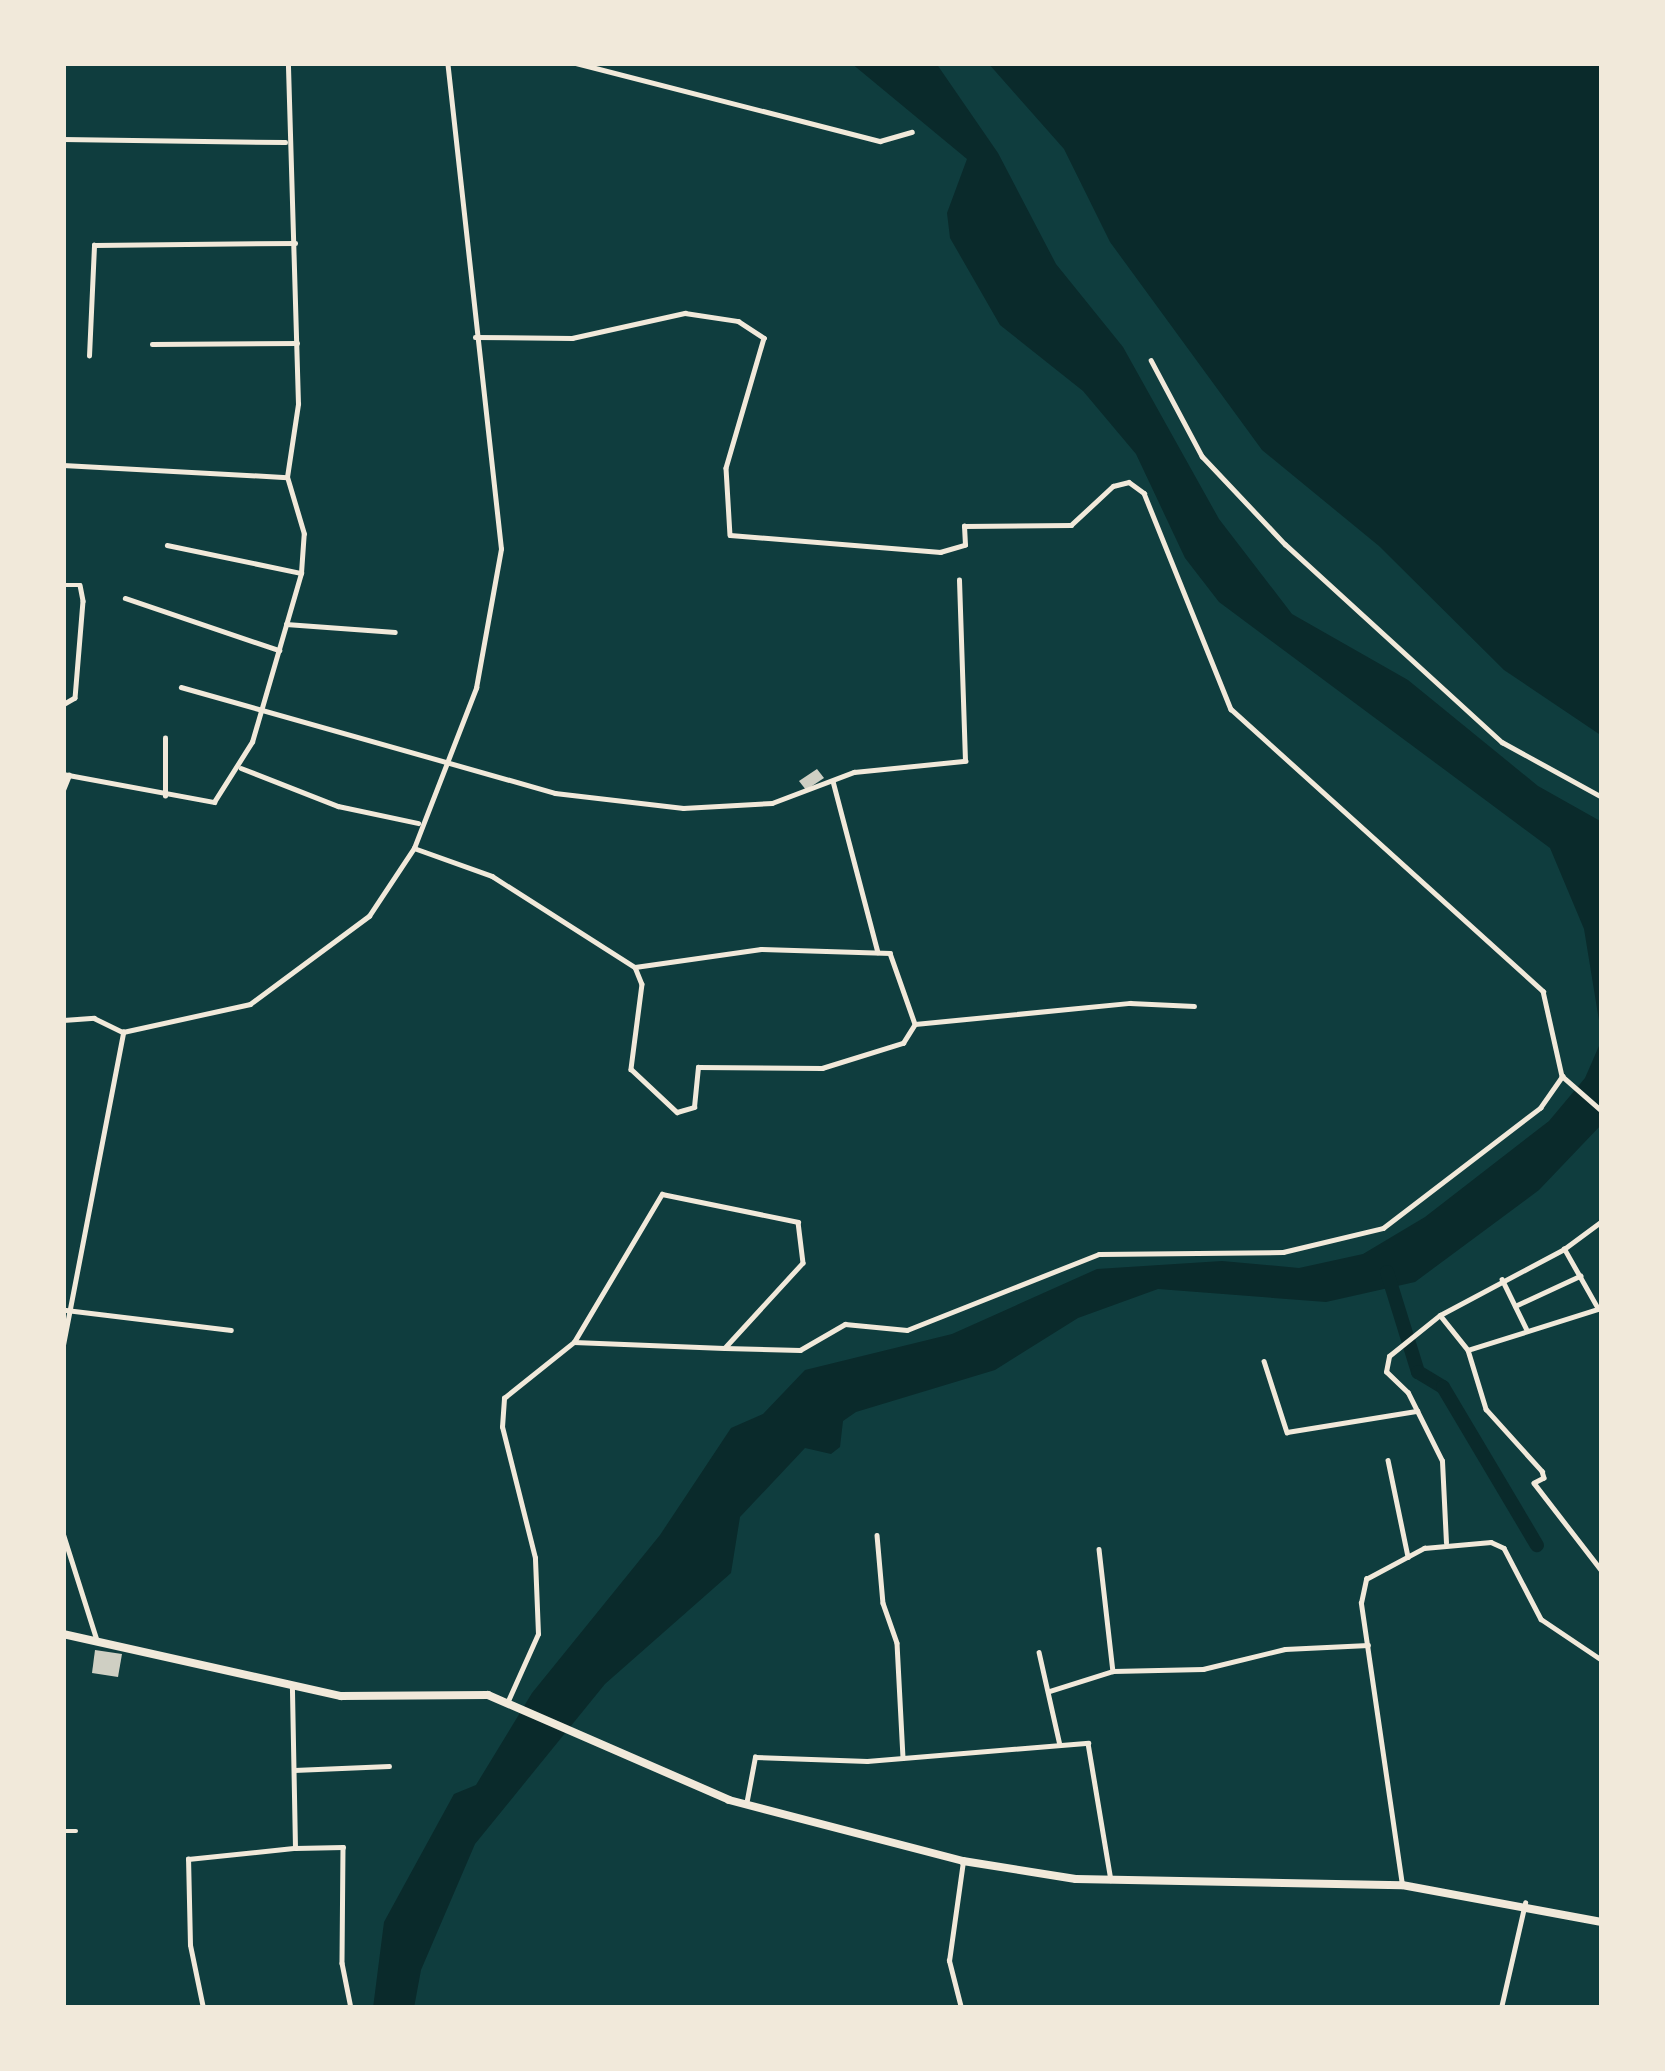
<!DOCTYPE html>
<style>
body{margin:0}
#map{position:relative;width:1665px;height:2071px;overflow:hidden;background:#0f3d3e;font-family:"Open Sans",sans-serif}
div>[style]{position:absolute}
.water>*{inset:0;background:#0a2a2b}
.canal>*{height:14px;margin:-7px;padding:0 7px;transform-origin:7px;border-radius:7px;background:#0a2a2b}
.building>*{inset:0;background:#cfcfc3}
.minor>*{height:4.5px;margin:-2.25px;padding:0 2.25px;transform-origin:2.25px;border-radius:2.25px;background:#f1e9da}
.secondary>*{height:8px;margin:-4px;padding:0 4px;transform-origin:4px;border-radius:4px;background:#f1e9da}
span{translate:-50% -50%;white-space:nowrap;text-align:center;line-height:1.15;-webkit-text-stroke:9px #f1e9da;paint-order:stroke}
.frame{position:absolute;inset:0;border:66px solid #f1e9da;pointer-events:none}
</style>
<div id="map">
<div class="water">
<div style="clip-path:polygon(851px 63px,936px 63px,998px 153px,1056px 264px,1123px 347px,1219px 519px,1292px 614px,1408px 680px,1538px 786px,1602px 822px,1602px 1124px,1539px 1190px,1415px 1282px,1326px 1302px,1158px 1289px,1078px 1318px,995px 1370px,856px 1412px,843px 1421px,840px 1447px,831px 1454px,805px 1448px,740px 1517px,731px 1573px,605px 1684px,475px 1844px,421px 1970px,414px 2008px,373px 2008px,384px 1922px,454px 1794px,476px 1785px,532px 1693px,660px 1535px,731px 1428px,763px 1414px,805px 1370px,952px 1334px,1097px 1269px,1222px 1261px,1299px 1268px,1363px 1254px,1425px 1217px,1549px 1121px,1585px 1078px,1602px 1039px,1584px 929px,1550px 848px,1219px 602px,1185px 558px,1136px 454px,1083px 391px,1000px 325px,950px 238px,947px 213px,967px 159px)"></div>
<div style="clip-path:polygon(988px 63px,1602px 63px,1602px 736px,1504px 670px,1379px 546px,1262px 450px,1110px 242px,1064px 149px)"></div>
</div>
<div class="canal">
<div style="left:1387px;top:1272px;width:105px;rotate:72.8deg"></div>
<div style="left:1418px;top:1372px;width:29px;rotate:31deg"></div>
<div style="left:1443px;top:1387px;width:184px;rotate:59.3deg"></div>
</div>
<div class="building">
<div style="clip-path:polygon(817px 769px,824px 778px,806px 790px,799px 781px)"></div>
<div style="clip-path:polygon(95px 1650px,122px 1654px,118px 1677px,92px 1673px)"></div>
</div>
<div class="minor">
<div style="left:576px;top:63px;width:314px;rotate:14.4deg"></div>
<div style="left:880px;top:141px;width:33px;rotate:-16deg"></div>
<div style="left:63px;top:139px;width:222px;rotate:0.8deg"></div>
<div style="left:475px;top:337px;width:97px;rotate:0.6deg"></div>
<div style="left:572px;top:338px;width:116px;rotate:-12.5deg"></div>
<div style="left:685px;top:313px;width:54px;rotate:8.6deg"></div>
<div style="left:738px;top:321px;width:31px;rotate:33deg"></div>
<div style="left:764px;top:338px;width:135px;rotate:106.3deg"></div>
<div style="left:726px;top:468px;width:67px;rotate:86.6deg"></div>
<div style="left:730px;top:535px;width:211px;rotate:4.6deg"></div>
<div style="left:940px;top:552px;width:26px;rotate:-16deg"></div>
<div style="left:965px;top:545px;width:19px;rotate:-93deg"></div>
<div style="left:964px;top:526px;width:107px;rotate:-0.5deg"></div>
<div style="left:1071px;top:525px;width:57px;rotate:-42.9deg"></div>
<div style="left:1113px;top:486px;width:16px;rotate:-14deg"></div>
<div style="left:1129px;top:482px;width:19px;rotate:36deg"></div>
<div style="left:1144px;top:493px;width:233px;rotate:68.1deg"></div>
<div style="left:1231px;top:709px;width:421px;rotate:42.1deg"></div>
<div style="left:1543px;top:991px;width:87px;rotate:77.4deg"></div>
<div style="left:1562px;top:1076px;width:53px;rotate:41.2deg"></div>
<div style="left:152px;top:344px;width:145px;rotate:-0.4deg"></div>
<div style="left:89px;top:356px;width:111px;rotate:-87.4deg"></div>
<div style="left:94px;top:245px;width:201px;rotate:-0.6deg"></div>
<div style="left:1151px;top:360px;width:109px;rotate:62deg"></div>
<div style="left:1202px;top:456px;width:121px;rotate:46.7deg"></div>
<div style="left:1285px;top:544px;width:294px;rotate:42.4deg"></div>
<div style="left:1502px;top:742px;width:114px;rotate:28.8deg"></div>
<div style="left:63px;top:465px;width:224px;rotate:3.1deg"></div>
<div style="left:167px;top:545px;width:137px;rotate:11.8deg"></div>
<div style="left:63px;top:585px;width:17px"></div>
<div style="left:80px;top:585px;width:16px;rotate:79deg"></div>
<div style="left:83px;top:601px;width:97px;rotate:94.7deg"></div>
<div style="left:75px;top:698px;width:14px;rotate:150deg"></div>
<div style="left:125px;top:598px;width:163px;rotate:18.7deg"></div>
<div style="left:286px;top:624px;width:109px;rotate:4.2deg"></div>
<div style="left:181px;top:687px;width:389px;rotate:15.8deg"></div>
<div style="left:555px;top:793px;width:129px;rotate:6.7deg"></div>
<div style="left:683px;top:808px;width:89px;rotate:-3.2deg"></div>
<div style="left:772px;top:803px;width:88px;rotate:-20.7deg"></div>
<div style="left:854px;top:772px;width:112px;rotate:-5.7deg"></div>
<div style="left:965px;top:761px;width:181px;rotate:-91.9deg"></div>
<div style="left:241px;top:768px;width:104px;rotate:21.4deg"></div>
<div style="left:338px;top:806px;width:82px;rotate:12deg"></div>
<div style="left:63px;top:774px;width:154px;rotate:10.5deg"></div>
<div style="left:214px;top:802px;width:71px;rotate:-57.7deg"></div>
<div style="left:252px;top:742px;width:176px;rotate:-73.8deg"></div>
<div style="left:301px;top:573px;width:39px;rotate:-86deg"></div>
<div style="left:304px;top:534px;width:59px;rotate:-106.6deg"></div>
<div style="left:287px;top:477px;width:74px;rotate:-81.4deg"></div>
<div style="left:298px;top:404px;width:341px;rotate:-91.7deg"></div>
<div style="left:833px;top:781px;width:177px;rotate:75.3deg"></div>
<div style="left:63px;top:790px;width:16px;rotate:-68deg"></div>
<div style="left:165px;top:796px;width:58px;rotate:-90deg"></div>
<div style="left:414px;top:848px;width:83px;rotate:19.7deg"></div>
<div style="left:492px;top:876px;width:169px;rotate:32.5deg"></div>
<div style="left:635px;top:967px;width:127px;rotate:-8.1deg"></div>
<div style="left:761px;top:949px;width:129px;rotate:1.8deg"></div>
<div style="left:890px;top:953px;width:75px;rotate:70.6deg"></div>
<div style="left:915px;top:1024px;width:216px;rotate:-5.6deg"></div>
<div style="left:1130px;top:1003px;width:64px;rotate:2.7deg"></div>
<div style="left:635px;top:967px;width:18px;rotate:68deg"></div>
<div style="left:642px;top:984px;width:86px;rotate:97.4deg"></div>
<div style="left:631px;top:1069px;width:63px;rotate:43.1deg"></div>
<div style="left:677px;top:1112px;width:18px;rotate:-16deg"></div>
<div style="left:694px;top:1107px;width:40px;rotate:-84.3deg"></div>
<div style="left:698px;top:1067px;width:124px;rotate:0.5deg"></div>
<div style="left:822px;top:1068px;width:85px;rotate:-17.2deg"></div>
<div style="left:903px;top:1043px;width:22px;rotate:-58deg"></div>
<div style="left:63px;top:1020px;width:31px;rotate:-4deg"></div>
<div style="left:94px;top:1018px;width:32px;rotate:26deg"></div>
<div style="left:1502px;top:1279px;width:55px;rotate:63.9deg"></div>
<div style="left:1515px;top:1306px;width:72px;rotate:-24.8deg"></div>
<div style="left:66px;top:1310px;width:166px;rotate:6.9deg"></div>
<div style="left:1442px;top:1314px;width:138px;rotate:-28deg"></div>
<div style="left:574px;top:1342px;width:150px;rotate:2.3deg"></div>
<div style="left:63px;top:1345px;width:319px;rotate:-79.1deg"></div>
<div style="left:123px;top:1032px;width:130px;rotate:-12.4deg"></div>
<div style="left:250px;top:1004px;width:148px;rotate:-36.5deg"></div>
<div style="left:369px;top:916px;width:82px;rotate:-56.5deg"></div>
<div style="left:414px;top:848px;width:172px;rotate:-68.8deg"></div>
<div style="left:476px;top:688px;width:141px;rotate:-79.8deg"></div>
<div style="left:501px;top:549px;width:489px;rotate:-96.3deg"></div>
<div style="left:1468px;top:1350px;width:62px;rotate:73deg"></div>
<div style="left:1486px;top:1409px;width:84px;rotate:47.9deg"></div>
<div style="left:1542px;top:1471px;width:7px;rotate:74deg"></div>
<div style="left:1544px;top:1478px;width:11px;rotate:153deg"></div>
<div style="left:1534px;top:1483px;width:111px;rotate:52.3deg"></div>
<div style="left:1264px;top:1361px;width:75px;rotate:72.1deg"></div>
<div style="left:1287px;top:1432px;width:132px;rotate:-9.2deg"></div>
<div style="left:1388px;top:1460px;width:99px;rotate:78.3deg"></div>
<div style="left:63px;top:1533px;width:112px;rotate:72.4deg"></div>
<div style="left:877px;top:1535px;width:68px;rotate:85deg"></div>
<div style="left:883px;top:1603px;width:42px;rotate:70.7deg"></div>
<div style="left:897px;top:1643px;width:115px;rotate:87deg"></div>
<div style="left:1446px;top:1543px;width:82px;rotate:-92.8deg"></div>
<div style="left:1442px;top:1461px;width:76px;rotate:-116.6deg"></div>
<div style="left:1408px;top:1393px;width:30px;rotate:-136deg"></div>
<div style="left:1386px;top:1372px;width:16px;rotate:-79deg"></div>
<div style="left:1389px;top:1356px;width:65px;rotate:-38.8deg"></div>
<div style="left:1440px;top:1315px;width:45px;rotate:51.3deg"></div>
<div style="left:1468px;top:1350px;width:136px;rotate:-17.5deg"></div>
<div style="left:1598px;top:1309px;width:69px;rotate:-119.5deg"></div>
<div style="left:1564px;top:1249px;width:47px;rotate:-36.4deg"></div>
<div style="left:1099px;top:1549px;width:123px;rotate:83.5deg"></div>
<div style="left:1039px;top:1652px;width:95px;rotate:77.3deg"></div>
<div style="left:1050px;top:1691px;width:66px;rotate:-17.6deg"></div>
<div style="left:1113px;top:1671px;width:90px;rotate:-1.3deg"></div>
<div style="left:1203px;top:1669px;width:84px;rotate:-13.7deg"></div>
<div style="left:1285px;top:1649px;width:83px;rotate:-2.8deg"></div>
<div style="left:508px;top:1701px;width:73px;rotate:-65.9deg"></div>
<div style="left:538px;top:1634px;width:76px;rotate:-92.3deg"></div>
<div style="left:535px;top:1558px;width:135px;rotate:-104.1deg"></div>
<div style="left:502px;top:1427px;width:29px;rotate:-86deg"></div>
<div style="left:504px;top:1398px;width:90px;rotate:-38.7deg"></div>
<div style="left:574px;top:1342px;width:172px;rotate:-59.3deg"></div>
<div style="left:662px;top:1194px;width:139px;rotate:11.6deg"></div>
<div style="left:798px;top:1222px;width:41px;rotate:83deg"></div>
<div style="left:803px;top:1263px;width:115px;rotate:132.5deg"></div>
<div style="left:725px;top:1348px;width:75px;rotate:1.5deg"></div>
<div style="left:800px;top:1350px;width:52px;rotate:-30deg"></div>
<div style="left:845px;top:1324px;width:62px;rotate:5.5deg"></div>
<div style="left:907px;top:1330px;width:206px;rotate:-21.6deg"></div>
<div style="left:1099px;top:1254px;width:184px;rotate:-0.6deg"></div>
<div style="left:1283px;top:1252px;width:103px;rotate:-13.5deg"></div>
<div style="left:1383px;top:1228px;width:198px;rotate:-37.4deg"></div>
<div style="left:1540px;top:1108px;width:39px;rotate:-55deg"></div>
<div style="left:294px;top:1770px;width:95px;rotate:-2.4deg"></div>
<div style="left:746px;top:1805px;width:49px;rotate:-79.4deg"></div>
<div style="left:755px;top:1757px;width:112px;rotate:2deg"></div>
<div style="left:867px;top:1761px;width:222px;rotate:-4.7deg"></div>
<div style="left:1088px;top:1743px;width:139px;rotate:80.5deg"></div>
<div style="left:63px;top:1831px;width:13px"></div>
<div style="left:295px;top:1848px;width:48px;rotate:-1.2deg"></div>
<div style="left:343px;top:1847px;width:116px;rotate:90.5deg"></div>
<div style="left:342px;top:1963px;width:46px;rotate:78.7deg"></div>
<div style="left:1402px;top:1885px;width:285px;rotate:-98.3deg"></div>
<div style="left:1361px;top:1603px;width:25px;rotate:-78deg"></div>
<div style="left:1366px;top:1579px;width:66px;rotate:-28.1deg"></div>
<div style="left:1424px;top:1548px;width:67px;rotate:-5.1deg"></div>
<div style="left:1491px;top:1542px;width:14px;rotate:25deg"></div>
<div style="left:1504px;top:1548px;width:80px;rotate:62.5deg"></div>
<div style="left:1541px;top:1619px;width:73px;rotate:33.9deg"></div>
<div style="left:203px;top:2008px;width:64px;rotate:-101.7deg"></div>
<div style="left:190px;top:1945px;width:86px;rotate:-91.3deg"></div>
<div style="left:188px;top:1859px;width:108px;rotate:-5.9deg"></div>
<div style="left:295px;top:1848px;width:160px;rotate:-91.1deg"></div>
<div style="left:961px;top:2008px;width:49px;rotate:-104.3deg"></div>
<div style="left:949px;top:1961px;width:101px;rotate:-82deg"></div>
<div style="left:1501px;top:2008px;width:108px;rotate:-77.1deg"></div>
</div>
<div class="secondary">
<div style="left:63px;top:1634px;width:285px;rotate:12.6deg"></div>
<div style="left:341px;top:1696px;width:147px;rotate:-0.4deg"></div>
<div style="left:488px;top:1695px;width:263px;rotate:23.5deg"></div>
<div style="left:729px;top:1800px;width:242px;rotate:14.6deg"></div>
<div style="left:963px;top:1861px;width:114px;rotate:9.1deg"></div>
<div style="left:1076px;top:1879px;width:326px;rotate:1.1deg"></div>
<div style="left:1402px;top:1885px;width:203px;rotate:10.5deg"></div>
</div>
<div class="frame"></div>
</div>
